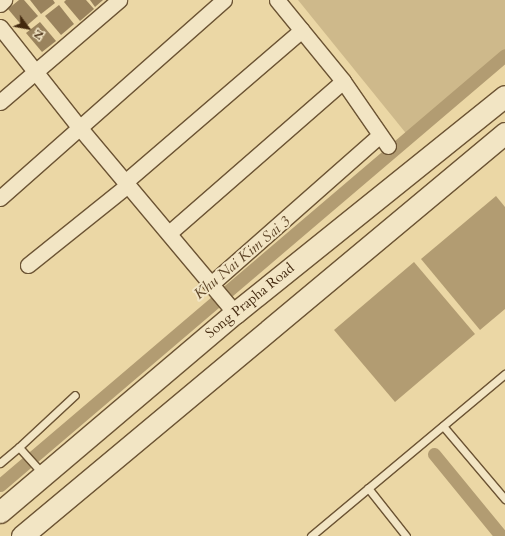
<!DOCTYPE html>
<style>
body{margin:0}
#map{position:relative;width:505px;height:536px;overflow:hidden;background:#ebd7a5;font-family:Cardo,serif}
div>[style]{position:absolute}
.green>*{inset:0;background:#ceb98b}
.water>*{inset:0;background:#b29c72}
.canal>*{height:13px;margin:-6.5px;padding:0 6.5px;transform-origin:6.5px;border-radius:6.5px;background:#b29c72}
.building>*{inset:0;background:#9a835d}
.roads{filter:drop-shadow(1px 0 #6c5434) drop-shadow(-1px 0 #6c5434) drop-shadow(0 1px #6c5434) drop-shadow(0 -1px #6c5434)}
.lane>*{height:7px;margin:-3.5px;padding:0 3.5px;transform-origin:3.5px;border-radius:3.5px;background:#f2e5c4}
.street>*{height:15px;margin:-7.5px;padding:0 7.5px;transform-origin:7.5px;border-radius:7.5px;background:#f2e5c4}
.secondary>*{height:21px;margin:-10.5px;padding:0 10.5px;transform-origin:10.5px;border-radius:10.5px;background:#f2e5c4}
span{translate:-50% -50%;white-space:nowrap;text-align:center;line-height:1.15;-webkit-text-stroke:4px #f2e5c4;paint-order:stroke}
.street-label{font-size:14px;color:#42280e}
.water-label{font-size:15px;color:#5e4527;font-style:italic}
.north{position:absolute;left:8px;top:8px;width:40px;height:40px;-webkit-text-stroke:3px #f2e5c4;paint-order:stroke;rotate:122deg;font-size:11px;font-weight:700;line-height:16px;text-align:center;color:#42280e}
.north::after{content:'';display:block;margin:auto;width:14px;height:18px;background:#42280e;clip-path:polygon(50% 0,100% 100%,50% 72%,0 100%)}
</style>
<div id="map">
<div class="green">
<div style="clip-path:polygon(298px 0,505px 0,505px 55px,409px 137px)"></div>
</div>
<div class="water">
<div style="clip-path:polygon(496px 196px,505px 207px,505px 309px,480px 330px,421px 259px)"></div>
<div style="clip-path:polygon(414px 262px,475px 334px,395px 402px,334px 330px)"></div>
</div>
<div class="canal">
<div style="left:434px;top:454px;width:106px;rotate:50.7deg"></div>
<div style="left:0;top:485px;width:663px;rotate:-40.41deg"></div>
</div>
<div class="building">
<div style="clip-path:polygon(19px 0,24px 0,38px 16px,24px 28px,8px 9px)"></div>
<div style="clip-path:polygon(30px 0,53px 0,55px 3px,41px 14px)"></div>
<div style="clip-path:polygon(66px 0,86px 0,94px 9px,80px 21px,64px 2px)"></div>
<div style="clip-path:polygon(90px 0,103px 0,95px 7px)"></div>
<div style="clip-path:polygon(59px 5px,74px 24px,61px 35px,45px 16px)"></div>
<div style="clip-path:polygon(40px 22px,56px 41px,42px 52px,26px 33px)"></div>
</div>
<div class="roads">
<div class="lane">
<div style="left:443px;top:426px;width:96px;rotate:49.7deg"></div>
<div style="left:0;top:463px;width:25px;rotate:-40deg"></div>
<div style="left:43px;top:474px;width:36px;rotate:-132deg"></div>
<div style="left:19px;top:447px;width:76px;rotate:-42.9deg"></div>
<div style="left:368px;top:488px;width:61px;rotate:51.6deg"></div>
<div style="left:311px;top:536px;width:253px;rotate:-39.9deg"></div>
</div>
<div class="street">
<div style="left:277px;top:0;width:104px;rotate:50.8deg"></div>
<div style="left:343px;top:81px;width:79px;rotate:55.3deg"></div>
<div style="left:0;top:4px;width:6px;rotate:-45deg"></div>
<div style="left:0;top:27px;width:127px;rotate:51.7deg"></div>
<div style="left:79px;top:127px;width:243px;rotate:50deg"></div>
<div style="left:0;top:102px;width:157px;rotate:-40.6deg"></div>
<div style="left:125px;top:182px;width:233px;rotate:-40.7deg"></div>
<div style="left:0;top:198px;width:299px;rotate:-41.5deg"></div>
<div style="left:169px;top:233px;width:231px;rotate:-41.1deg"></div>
<div style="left:28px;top:265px;width:128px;rotate:-38.7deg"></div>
<div style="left:211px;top:284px;width:225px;rotate:-41.4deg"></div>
</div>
<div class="secondary">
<div style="left:0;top:512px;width:308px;rotate:-40.3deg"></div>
<div style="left:235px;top:313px;width:346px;rotate:-38.8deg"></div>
<div style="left:22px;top:536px;width:629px;rotate:-39.84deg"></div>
</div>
</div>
<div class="street-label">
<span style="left:250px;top:301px;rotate:-39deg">Song Prapha Road</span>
</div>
<div class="water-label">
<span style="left:242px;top:258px;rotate:-40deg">Khu Nai Kim Sai 3</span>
</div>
<div class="north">N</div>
</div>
